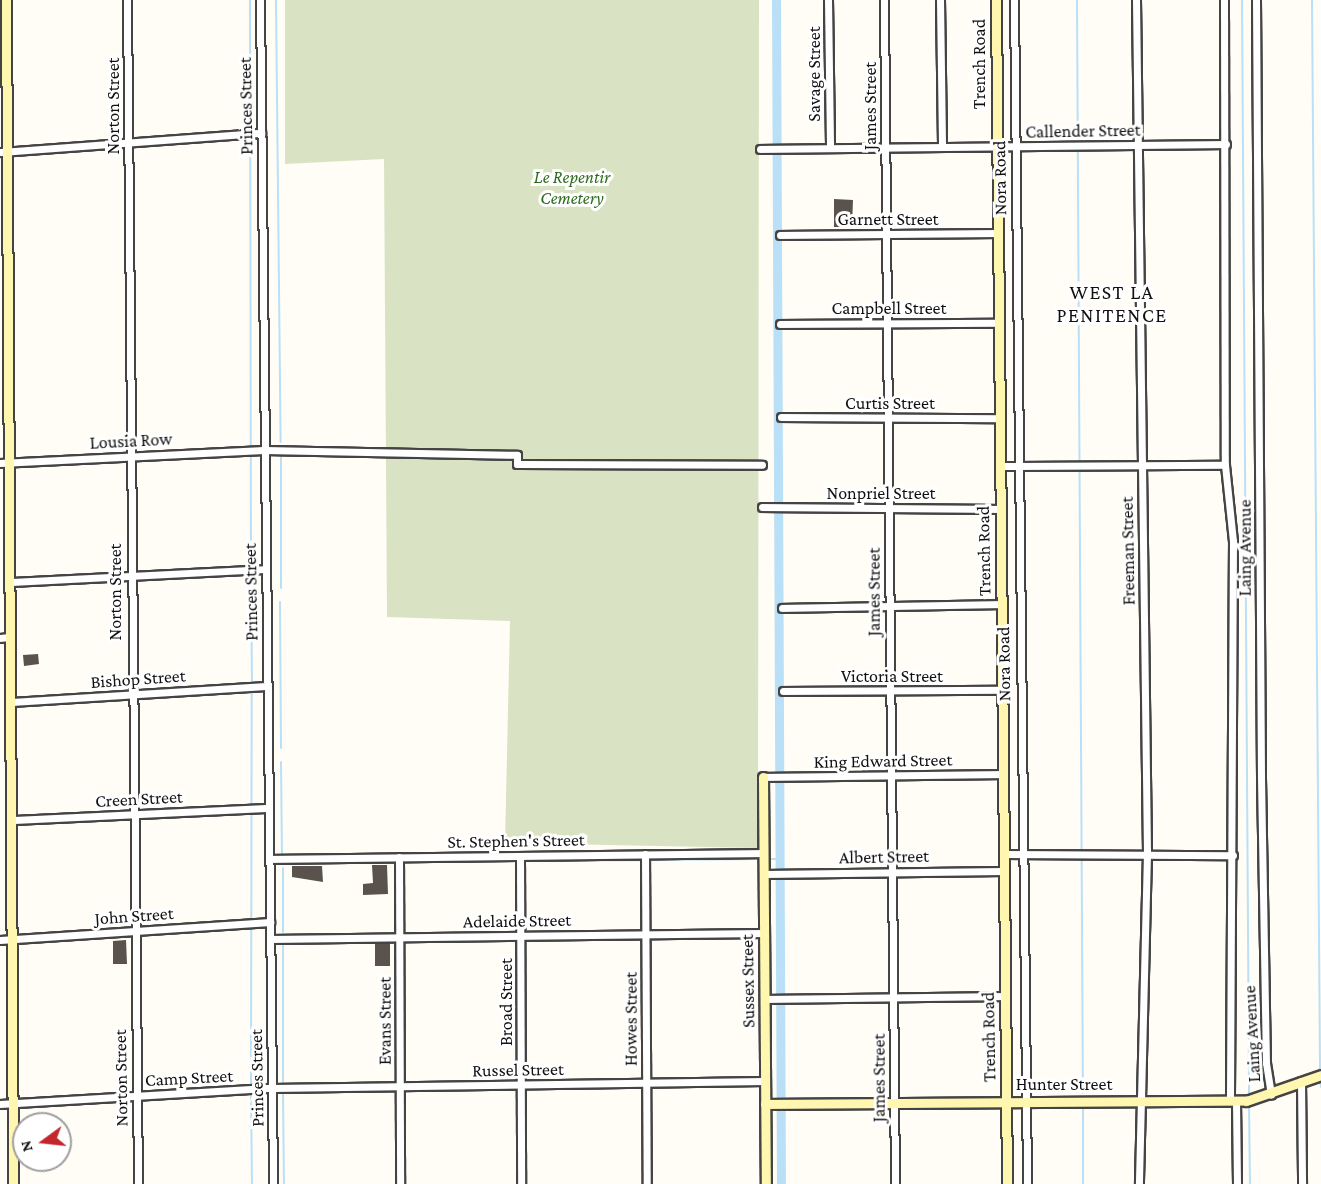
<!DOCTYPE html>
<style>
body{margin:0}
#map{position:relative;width:1321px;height:1184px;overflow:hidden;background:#fffdf5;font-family:"Crimson Pro",serif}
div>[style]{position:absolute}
.cemetery>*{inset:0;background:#d9e3c4}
.stream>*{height:2px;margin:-1px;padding:0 1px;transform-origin:1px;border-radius:1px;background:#b9e0f7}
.canal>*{height:9px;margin:-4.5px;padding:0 4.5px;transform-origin:4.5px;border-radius:4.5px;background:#b9e0f7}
.building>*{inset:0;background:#5a524d}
.roads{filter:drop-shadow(2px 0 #444) drop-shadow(-2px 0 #444) drop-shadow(0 2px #444) drop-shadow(0 -2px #444)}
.street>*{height:7px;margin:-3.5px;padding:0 3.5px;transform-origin:3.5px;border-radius:3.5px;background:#fff}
.secondary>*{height:9px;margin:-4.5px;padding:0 4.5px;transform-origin:4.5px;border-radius:4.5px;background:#fff6b0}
span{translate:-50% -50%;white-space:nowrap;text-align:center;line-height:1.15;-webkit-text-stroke:6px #fff;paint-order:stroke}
.street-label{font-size:18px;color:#111}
.park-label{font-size:18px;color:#2f6b1f;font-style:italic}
.neighbourhood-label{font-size:20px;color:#111;letter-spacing:1.5px}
.north{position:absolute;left:12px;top:1112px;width:60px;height:60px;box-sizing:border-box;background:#fff;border:2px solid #a0a0a0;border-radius:50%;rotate:255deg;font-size:16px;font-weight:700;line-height:24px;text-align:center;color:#111}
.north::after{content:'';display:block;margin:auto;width:21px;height:27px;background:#c4262e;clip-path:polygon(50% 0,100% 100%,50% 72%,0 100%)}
</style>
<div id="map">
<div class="cemetery">
<div style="clip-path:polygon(285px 0,759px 0,758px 848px,505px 843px,510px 621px,387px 617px,384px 159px,285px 164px)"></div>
</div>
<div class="stream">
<div style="left:250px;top:0;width:567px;rotate:89.9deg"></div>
<div style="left:276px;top:0;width:442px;rotate:89.4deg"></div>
<div style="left:1077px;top:0;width:1093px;rotate:89.69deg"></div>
<div style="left:1242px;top:0;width:1097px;rotate:89.63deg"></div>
<div style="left:1312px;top:0;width:1071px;rotate:89.57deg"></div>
<div style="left:251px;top:573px;width:111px;rotate:89.5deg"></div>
<div style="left:281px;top:588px;width:132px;rotate:-90deg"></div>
<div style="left:280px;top:602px;width:146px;rotate:89.6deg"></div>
<div style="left:281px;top:762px;width:92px;rotate:89.4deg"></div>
<div style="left:768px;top:859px;width:10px"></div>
<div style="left:648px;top:860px;width:114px;rotate:-0.5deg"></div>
<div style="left:402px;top:861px;width:240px;rotate:-0.2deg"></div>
<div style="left:333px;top:862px;width:63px;rotate:-0.9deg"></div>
<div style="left:283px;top:868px;width:64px;rotate:90deg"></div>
<div style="left:1320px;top:1080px;width:7px;rotate:82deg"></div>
<div style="left:283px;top:1083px;width:141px;rotate:-90deg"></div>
<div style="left:251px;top:1086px;width:396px;rotate:-89.9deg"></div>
<div style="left:251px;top:1092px;width:92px;rotate:89.4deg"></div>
<div style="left:283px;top:1093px;width:91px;rotate:89.4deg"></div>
<div style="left:1249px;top:1103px;width:81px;rotate:89.3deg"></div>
<div style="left:1083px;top:1107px;width:77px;rotate:90deg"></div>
</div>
<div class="canal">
<div style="left:776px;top:0;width:1184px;rotate:89.76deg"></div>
</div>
<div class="building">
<div style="clip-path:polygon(834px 199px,853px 200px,852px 227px,834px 227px)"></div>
<div style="clip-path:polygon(38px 654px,39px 664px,24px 666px,23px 655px)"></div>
<div style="clip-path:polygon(372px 865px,387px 865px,388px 894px,363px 895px,363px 884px,373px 883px)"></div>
<div style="clip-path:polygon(292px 866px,322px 866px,323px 882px,292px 877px)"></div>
<div style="clip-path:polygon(126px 940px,127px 964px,113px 964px,113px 941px)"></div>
<div style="clip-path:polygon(375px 943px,390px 943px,390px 966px,375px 966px)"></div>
</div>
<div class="roads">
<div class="street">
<div style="left:127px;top:0;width:1184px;rotate:89.47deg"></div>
<div style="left:260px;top:0;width:1184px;rotate:89.37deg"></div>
<div style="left:828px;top:0;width:148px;rotate:89.2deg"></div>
<div style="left:884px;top:0;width:1184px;rotate:89.47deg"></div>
<div style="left:940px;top:0;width:147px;rotate:89.2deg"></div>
<div style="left:1014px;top:0;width:1184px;rotate:89.37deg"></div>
<div style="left:1136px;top:0;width:853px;rotate:89.26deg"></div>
<div style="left:1147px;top:853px;width:331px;rotate:91.4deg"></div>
<div style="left:1224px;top:0;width:465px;rotate:89.9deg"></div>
<div style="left:1256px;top:0;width:778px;rotate:89.63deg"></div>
<div style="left:1261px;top:778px;width:285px;rotate:89deg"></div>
<div style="left:1266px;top:1063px;width:32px;rotate:81deg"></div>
<div style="left:760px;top:149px;width:466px;rotate:-0.6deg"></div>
<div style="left:0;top:152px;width:262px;rotate:-4.2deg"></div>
<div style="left:780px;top:235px;width:216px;rotate:-0.5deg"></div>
<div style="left:780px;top:324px;width:217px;rotate:-0.3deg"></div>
<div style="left:781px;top:417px;width:218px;rotate:0.3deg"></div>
<div style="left:0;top:463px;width:264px;rotate:-2.8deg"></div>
<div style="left:264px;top:450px;width:253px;rotate:1.1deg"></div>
<div style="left:517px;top:455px;width:9px;rotate:90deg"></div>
<div style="left:517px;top:464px;width:245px;rotate:0.2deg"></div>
<div style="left:999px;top:466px;width:226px;rotate:-0.3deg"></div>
<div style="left:1225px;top:465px;width:76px;rotate:84deg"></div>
<div style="left:1233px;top:541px;width:560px;rotate:90.31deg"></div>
<div style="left:762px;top:507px;width:238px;rotate:0.5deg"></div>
<div style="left:10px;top:582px;width:256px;rotate:-2.9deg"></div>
<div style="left:782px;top:608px;width:219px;rotate:-1deg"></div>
<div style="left:0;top:638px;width:10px;rotate:-6deg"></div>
<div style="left:783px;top:691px;width:219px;rotate:-0.3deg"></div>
<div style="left:11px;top:702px;width:256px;rotate:-3.6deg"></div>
<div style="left:763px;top:777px;width:240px;rotate:-0.7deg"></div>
<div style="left:12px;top:820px;width:256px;rotate:-2.7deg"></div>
<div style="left:645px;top:854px;width:330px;rotate:89.7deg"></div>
<div style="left:1004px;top:854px;width:229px;rotate:0.3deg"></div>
<div style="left:520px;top:856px;width:328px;rotate:89.8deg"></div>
<div style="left:399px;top:857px;width:327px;rotate:89.8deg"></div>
<div style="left:269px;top:859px;width:495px;rotate:-0.7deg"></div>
<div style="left:764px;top:874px;width:240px;rotate:-0.7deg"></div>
<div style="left:270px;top:939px;width:494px;rotate:-0.7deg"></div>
<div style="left:0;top:940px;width:271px;rotate:-3.8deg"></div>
<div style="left:766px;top:999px;width:239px;rotate:-0.7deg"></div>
<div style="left:1301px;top:1081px;width:103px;rotate:89.4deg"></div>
<div style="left:1236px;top:1101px;width:83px;rotate:89.3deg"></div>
<div style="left:0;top:1104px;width:272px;rotate:-3.4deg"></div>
<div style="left:272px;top:1088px;width:493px;rotate:-0.8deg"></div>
</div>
<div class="secondary">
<div style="left:6px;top:0;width:1184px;rotate:89.66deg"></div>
<div style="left:996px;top:0;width:1184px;rotate:89.47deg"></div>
<div style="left:763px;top:777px;width:407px;rotate:89.6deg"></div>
<div style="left:765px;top:1104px;width:481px;rotate:-0.4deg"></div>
<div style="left:1246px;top:1101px;width:79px;rotate:-19.1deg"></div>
</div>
</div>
<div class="street-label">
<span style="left:979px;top:64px;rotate:-90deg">Trench Road</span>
<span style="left:814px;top:74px;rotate:-90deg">Savage Street</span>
<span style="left:113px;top:106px;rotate:-90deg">Norton Street</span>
<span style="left:246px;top:106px;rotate:-91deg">Princes Street</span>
<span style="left:870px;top:106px;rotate:-90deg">James Street</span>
<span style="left:1083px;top:131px;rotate:-1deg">Callender Street</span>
<span style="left:1000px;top:178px;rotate:-91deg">Nora Road</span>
<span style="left:888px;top:219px">Garnett Street</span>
<span style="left:889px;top:308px">Campbell Street</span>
<span style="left:890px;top:403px">Curtis Street</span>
<span style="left:131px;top:441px;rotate:-3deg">Lousia Row</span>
<span style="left:881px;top:493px">Nonpriel Street</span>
<span style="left:1245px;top:548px;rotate:-90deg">Laing Avenue</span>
<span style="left:984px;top:551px;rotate:-91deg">Trench Road</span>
<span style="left:1128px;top:551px;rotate:-91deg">Freeman Street</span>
<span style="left:115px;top:592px;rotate:-90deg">Norton Street</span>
<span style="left:251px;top:592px;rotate:-91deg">Princes Street</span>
<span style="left:874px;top:592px;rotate:-90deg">James Street</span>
<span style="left:1004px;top:664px;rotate:-91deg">Nora Road</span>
<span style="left:892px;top:676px">Victoria Street</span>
<span style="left:138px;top:679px;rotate:-4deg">Bishop Street</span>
<span style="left:883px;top:761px;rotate:-1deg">King Edward Street</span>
<span style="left:139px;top:799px;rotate:-3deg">Creen Street</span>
<span style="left:516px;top:841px;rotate:-1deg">St. Stephen's Street</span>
<span style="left:884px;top:857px;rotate:-1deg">Albert Street</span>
<span style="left:134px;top:916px;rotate:-4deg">John Street</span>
<span style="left:517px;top:921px;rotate:-1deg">Adelaide Street</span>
<span style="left:748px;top:981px;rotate:-91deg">Sussex Street</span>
<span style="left:506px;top:1002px;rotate:-90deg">Broad Street</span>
<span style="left:631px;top:1019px;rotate:-90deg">Howes Street</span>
<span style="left:385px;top:1021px;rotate:-90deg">Evans Street</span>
<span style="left:1252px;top:1034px;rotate:-93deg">Laing Avenue</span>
<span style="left:989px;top:1037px;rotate:-91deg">Trench Road</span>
<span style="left:518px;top:1070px;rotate:-1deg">Russel Street</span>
<span style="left:121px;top:1078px;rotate:-91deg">Norton Street</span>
<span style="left:189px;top:1078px;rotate:-3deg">Camp Street</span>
<span style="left:257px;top:1078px;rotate:-91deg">Princes Street</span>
<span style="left:879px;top:1078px;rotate:-90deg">James Street</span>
<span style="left:1064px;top:1084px">Hunter Street</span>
</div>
<div class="park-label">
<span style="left:572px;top:188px">Le Repentir<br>Cemetery</span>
</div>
<div class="neighbourhood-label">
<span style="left:1112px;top:304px">WEST LA<br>PENITENCE</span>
</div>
<div class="north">N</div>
</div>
